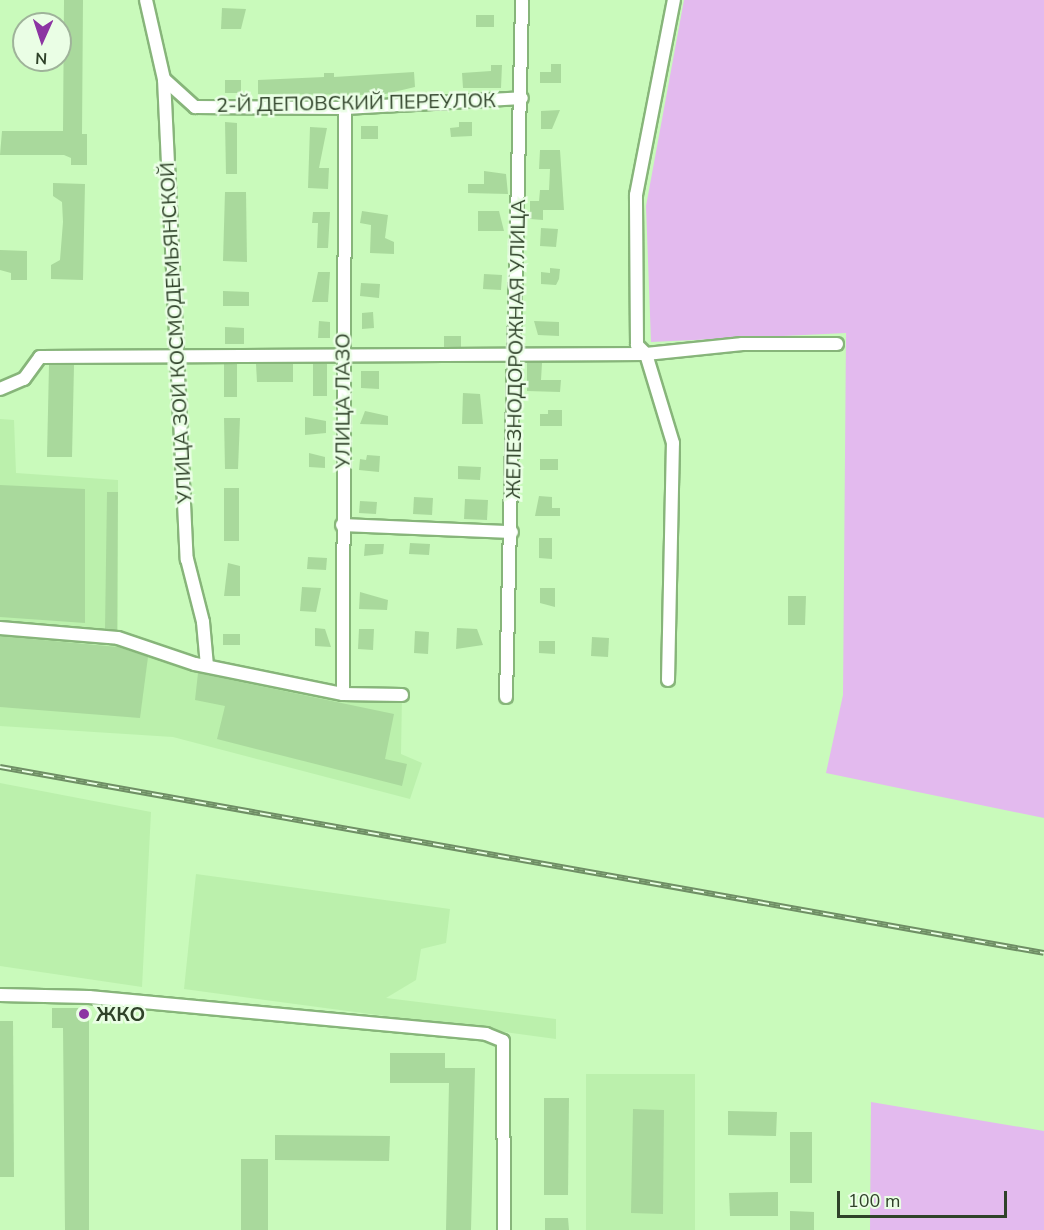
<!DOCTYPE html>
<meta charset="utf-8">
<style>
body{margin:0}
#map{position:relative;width:1044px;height:1230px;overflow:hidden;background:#c9fabb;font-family:"Nunito Sans",sans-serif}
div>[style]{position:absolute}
.built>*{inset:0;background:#bbf0ac}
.green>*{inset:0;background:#e3baee}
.building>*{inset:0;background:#a9d99c}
.roads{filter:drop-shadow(2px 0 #87b57a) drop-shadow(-2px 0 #87b57a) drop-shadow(0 2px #87b57a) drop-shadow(0 -2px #87b57a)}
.minor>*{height:12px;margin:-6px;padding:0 6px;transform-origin:6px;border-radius:6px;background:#fff}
.rail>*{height:6px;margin-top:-3px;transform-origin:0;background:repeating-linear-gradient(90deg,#eafee5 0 11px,#6f8e65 0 22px);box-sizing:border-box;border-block:2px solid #6f8e65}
.dots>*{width:16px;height:16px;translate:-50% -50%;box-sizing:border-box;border:3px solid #eafee5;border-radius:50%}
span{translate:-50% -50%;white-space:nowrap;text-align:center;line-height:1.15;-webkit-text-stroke:5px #eafee5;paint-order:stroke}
.street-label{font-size:20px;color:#2f4229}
.poi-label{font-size:20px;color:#2f4229;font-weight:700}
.left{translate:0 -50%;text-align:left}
.north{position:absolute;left:12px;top:12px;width:60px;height:60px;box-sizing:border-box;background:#eafee5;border:2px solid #9fb39a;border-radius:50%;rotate:183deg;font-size:16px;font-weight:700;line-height:24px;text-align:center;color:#2f4229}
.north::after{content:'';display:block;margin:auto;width:21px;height:27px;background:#8c35a2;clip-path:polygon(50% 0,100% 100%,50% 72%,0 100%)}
.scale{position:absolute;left:837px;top:1191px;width:170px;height:27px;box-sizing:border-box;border:3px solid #2f4229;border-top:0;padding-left:8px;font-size:18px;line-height:21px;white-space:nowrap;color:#2f4229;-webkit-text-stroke:4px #eafee5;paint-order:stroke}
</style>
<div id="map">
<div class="built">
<div style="clip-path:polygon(0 419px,14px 420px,16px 473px,118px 480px,118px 638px,342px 694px,402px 695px,401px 754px,422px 763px,410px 799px,173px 737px,0 726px)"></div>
<div style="clip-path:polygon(0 783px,151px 812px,142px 987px,0 966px)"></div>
<div style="clip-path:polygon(196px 874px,450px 909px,446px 943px,421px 949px,416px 980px,386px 998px,556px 1019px,556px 1039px,184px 989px)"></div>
<div style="clip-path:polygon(586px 1074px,695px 1074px,695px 1230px,586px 1230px)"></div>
</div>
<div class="green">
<div style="clip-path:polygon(684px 0,1044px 0,1044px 818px,826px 773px,843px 695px,846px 333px,651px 342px,646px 206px)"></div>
<div style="clip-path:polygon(871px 1102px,1044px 1131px,1044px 1230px,870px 1230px)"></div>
</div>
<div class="building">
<div style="clip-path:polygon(64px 0,83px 0,82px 134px,87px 134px,87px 165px,71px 165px,71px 158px,64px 155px,0 155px,2px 131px,63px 131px)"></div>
<div style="clip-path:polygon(222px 8px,246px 9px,241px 29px,221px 29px)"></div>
<div style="clip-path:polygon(476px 15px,494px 15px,494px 27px,476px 27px)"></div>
<div style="clip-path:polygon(551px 64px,561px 64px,561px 83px,540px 83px,540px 72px,551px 72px)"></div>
<div style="clip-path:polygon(491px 65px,502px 65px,501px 88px,463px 88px,462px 73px,491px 71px)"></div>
<div style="clip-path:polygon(414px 72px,415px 87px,381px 95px,258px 94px,258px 80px,324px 77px,324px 73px,334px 73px,334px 77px)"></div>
<div style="clip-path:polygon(225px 80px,241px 80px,241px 93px,225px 93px)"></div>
<div style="clip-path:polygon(560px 110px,552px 129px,541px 129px,541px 111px)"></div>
<div style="clip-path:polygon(225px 122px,237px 123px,237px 174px,226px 174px)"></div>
<div style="clip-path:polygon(459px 122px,472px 122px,472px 136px,451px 137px,450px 128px,459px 127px)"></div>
<div style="clip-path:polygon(361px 126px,378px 126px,378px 139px,361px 139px)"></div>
<div style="clip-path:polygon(310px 127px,327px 128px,319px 168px,329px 168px,328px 189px,308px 188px)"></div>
<div style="clip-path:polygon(540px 150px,560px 150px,564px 210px,543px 210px,543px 220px,530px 219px,530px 201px,539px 201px,540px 190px,549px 190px,550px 169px,539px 169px)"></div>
<div style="clip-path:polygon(484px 171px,506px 174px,508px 194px,468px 193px,468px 184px,484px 184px)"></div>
<div style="clip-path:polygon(53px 183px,85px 184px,83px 280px,51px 279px,51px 265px,60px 260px,63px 222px,62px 202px,53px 196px)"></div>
<div style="clip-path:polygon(225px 192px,246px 192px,247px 262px,223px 261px)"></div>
<div style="clip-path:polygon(362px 211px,388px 215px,385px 238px,394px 242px,394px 254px,370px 253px,371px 225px,360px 223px)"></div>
<div style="clip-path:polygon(478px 211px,499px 211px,504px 231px,478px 231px)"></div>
<div style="clip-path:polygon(313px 212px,330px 212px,328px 248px,317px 248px,318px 223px,312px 223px)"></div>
<div style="clip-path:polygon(541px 228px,558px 229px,556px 247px,540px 246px)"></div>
<div style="clip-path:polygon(0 250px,27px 251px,27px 280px,11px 280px,11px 273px,0 270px)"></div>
<div style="clip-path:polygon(550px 268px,560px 269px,559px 279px,556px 285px,541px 284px,541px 272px,550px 273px)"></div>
<div style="clip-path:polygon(318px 272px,330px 272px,328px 302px,312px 302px)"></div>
<div style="clip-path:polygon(484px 274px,502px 275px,501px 290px,483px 289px)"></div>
<div style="clip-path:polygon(361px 283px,380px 284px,379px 298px,360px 296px)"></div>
<div style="clip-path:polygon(223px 291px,249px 292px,249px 306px,223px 306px)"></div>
<div style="clip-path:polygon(373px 312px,374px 328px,362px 329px,362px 313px)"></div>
<div style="clip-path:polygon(319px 321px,330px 322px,330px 338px,318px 338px)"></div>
<div style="clip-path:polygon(534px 321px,559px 322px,559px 336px,538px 335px)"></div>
<div style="clip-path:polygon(225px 327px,244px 328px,244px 344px,225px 344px)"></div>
<div style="clip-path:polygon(444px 336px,461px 336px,461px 347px,444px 347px)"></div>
<div style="clip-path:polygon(527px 363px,542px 363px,541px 380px,561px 380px,560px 392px,527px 391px)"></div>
<div style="clip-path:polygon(224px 364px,237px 364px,237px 397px,224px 397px)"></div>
<div style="clip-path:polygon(256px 364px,293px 364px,293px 382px,257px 382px)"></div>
<div style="clip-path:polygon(313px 364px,327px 364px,327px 396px,313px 396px)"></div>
<div style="clip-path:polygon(49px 365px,74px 365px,72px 457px,47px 457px)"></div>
<div style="clip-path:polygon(361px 371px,379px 371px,379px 389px,361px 388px)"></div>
<div style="clip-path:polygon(463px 393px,480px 394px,483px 424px,462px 424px)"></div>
<div style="clip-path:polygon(548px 410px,562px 410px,562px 426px,540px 426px,540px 414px,548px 414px)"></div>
<div style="clip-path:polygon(365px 411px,388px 416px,388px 425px,360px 424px)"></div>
<div style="clip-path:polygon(305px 417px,326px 421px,326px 433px,305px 435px)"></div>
<div style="clip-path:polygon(224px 418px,240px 418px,238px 469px,225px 469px)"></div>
<div style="clip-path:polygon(309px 453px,325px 457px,325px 468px,309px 467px)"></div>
<div style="clip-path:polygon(367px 455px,380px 456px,379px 472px,359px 470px,360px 459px,366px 460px)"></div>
<div style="clip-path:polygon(540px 459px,558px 459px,558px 470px,540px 470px)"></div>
<div style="clip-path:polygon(458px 466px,481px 467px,480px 480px,458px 479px)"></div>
<div style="clip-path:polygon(0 485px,85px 489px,85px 623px,0 617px)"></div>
<div style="clip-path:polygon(224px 488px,239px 488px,239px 541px,224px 541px)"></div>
<div style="clip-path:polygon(107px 492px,118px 492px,117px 630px,105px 629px)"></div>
<div style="clip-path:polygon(539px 496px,552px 497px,552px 508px,560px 508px,560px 516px,535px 516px)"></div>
<div style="clip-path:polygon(414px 497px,433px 498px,432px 515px,413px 514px)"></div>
<div style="clip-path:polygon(465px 499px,488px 500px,487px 520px,464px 519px)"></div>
<div style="clip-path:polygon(360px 501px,377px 502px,376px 514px,359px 513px)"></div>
<div style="clip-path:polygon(539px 538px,552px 538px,552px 559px,539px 558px)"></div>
<div style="clip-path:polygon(410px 543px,430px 544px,429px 555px,409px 554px)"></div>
<div style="clip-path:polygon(365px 544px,384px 544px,383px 554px,364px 556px)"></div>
<div style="clip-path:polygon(308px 557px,327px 558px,326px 570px,307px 569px)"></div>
<div style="clip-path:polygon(228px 563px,240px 566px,240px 596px,224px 596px)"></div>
<div style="clip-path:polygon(302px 587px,321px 588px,316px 612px,300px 611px)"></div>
<div style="clip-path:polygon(540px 588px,555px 588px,555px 607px,540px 603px)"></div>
<div style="clip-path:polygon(360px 592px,388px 600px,387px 610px,359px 609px)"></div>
<div style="clip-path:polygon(788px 596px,806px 596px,805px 625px,788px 625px)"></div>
<div style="clip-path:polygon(315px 628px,325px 629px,331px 647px,315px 646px)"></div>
<div style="clip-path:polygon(457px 628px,477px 629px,483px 645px,456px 649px)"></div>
<div style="clip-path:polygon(359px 629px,374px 629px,373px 650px,358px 649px)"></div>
<div style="clip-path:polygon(415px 631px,429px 632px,428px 654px,414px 653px)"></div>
<div style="clip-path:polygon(223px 634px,240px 634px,240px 645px,223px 645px)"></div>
<div style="clip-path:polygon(0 636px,118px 647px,148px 657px,140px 718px,0 707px)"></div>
<div style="clip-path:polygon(592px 637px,609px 638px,608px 657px,591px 656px)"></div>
<div style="clip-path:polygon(539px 641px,555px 641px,555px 654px,539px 653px)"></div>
<div style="clip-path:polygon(198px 673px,394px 714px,385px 759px,407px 764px,402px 786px,217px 739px,225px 706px,195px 700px)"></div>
<div style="clip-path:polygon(52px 1008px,89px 1008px,89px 1230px,65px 1230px,63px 1028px,52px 1028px)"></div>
<div style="clip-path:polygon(0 1021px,13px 1021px,14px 1177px,0 1177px)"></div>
<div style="clip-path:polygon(390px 1053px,445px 1053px,445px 1068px,475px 1068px,471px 1230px,446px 1230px,449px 1083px,390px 1083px)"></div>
<div style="clip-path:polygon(544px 1098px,569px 1098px,568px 1195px,544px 1195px)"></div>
<div style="clip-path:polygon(633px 1109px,664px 1110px,663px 1214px,631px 1213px)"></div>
<div style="clip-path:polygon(728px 1111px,777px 1112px,776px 1136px,728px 1135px)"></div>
<div style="clip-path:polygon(790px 1132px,812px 1132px,812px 1183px,790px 1183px)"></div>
<div style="clip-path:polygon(275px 1135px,390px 1136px,389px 1161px,275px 1160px)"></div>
<div style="clip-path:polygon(241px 1159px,268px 1159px,268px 1230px,241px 1230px)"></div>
<div style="clip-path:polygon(778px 1192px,778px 1216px,730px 1216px,729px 1193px)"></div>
<div style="clip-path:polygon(790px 1211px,814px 1212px,814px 1230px,790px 1230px)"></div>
<div style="clip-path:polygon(545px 1218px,568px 1218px,569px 1230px,545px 1230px)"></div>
</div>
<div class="roads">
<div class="minor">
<div style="left:146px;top:0;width:81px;rotate:77.2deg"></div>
<div style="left:164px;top:79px;width:481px;rotate:87.3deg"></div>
<div style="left:187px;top:559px;width:65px;rotate:75.7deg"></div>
<div style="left:203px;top:622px;width:44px;rotate:84.8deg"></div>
<div style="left:164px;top:79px;width:42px;rotate:42.1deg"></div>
<div style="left:195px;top:107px;width:150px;rotate:0.4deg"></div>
<div style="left:345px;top:108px;width:177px;rotate:-3.2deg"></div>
<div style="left:0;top:389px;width:26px;rotate:-23deg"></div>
<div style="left:24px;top:379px;width:27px;rotate:-54deg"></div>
<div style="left:40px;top:357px;width:606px;rotate:-0.28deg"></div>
<div style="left:646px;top:354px;width:97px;rotate:-5.9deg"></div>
<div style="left:742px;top:344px;width:95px"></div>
<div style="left:342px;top:525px;width:170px;rotate:2.4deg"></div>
<div style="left:0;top:628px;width:118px;rotate:4.8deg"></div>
<div style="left:118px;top:638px;width:81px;rotate:18.7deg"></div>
<div style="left:195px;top:664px;width:151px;rotate:11.5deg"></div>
<div style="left:343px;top:694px;width:59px;rotate:1deg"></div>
<div style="left:668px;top:680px;width:237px;rotate:-88.8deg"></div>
<div style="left:673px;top:443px;width:93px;rotate:-106.9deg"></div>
<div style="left:646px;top:354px;width:13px;rotate:-135deg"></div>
<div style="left:637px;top:345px;width:150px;rotate:-90.4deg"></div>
<div style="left:636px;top:195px;width:199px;rotate:-79deg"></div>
<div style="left:343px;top:694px;width:586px;rotate:-89.8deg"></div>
<div style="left:506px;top:697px;width:697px;rotate:-88.68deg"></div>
<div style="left:0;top:995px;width:89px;rotate:1.3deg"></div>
<div style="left:89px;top:997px;width:399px;rotate:5.3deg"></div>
<div style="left:486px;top:1034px;width:18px;rotate:22deg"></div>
<div style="left:503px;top:1041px;width:189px;rotate:89.7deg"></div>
</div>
</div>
<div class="rail">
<div style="left:0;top:767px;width:1060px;rotate:10.1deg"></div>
</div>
<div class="dots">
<div style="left:84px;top:1014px;background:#8c35a2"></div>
</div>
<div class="street-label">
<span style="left:356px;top:103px;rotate:-1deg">2-Й ДЕПОВСКИЙ ПЕРЕУЛОК</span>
<span style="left:176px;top:333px;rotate:-93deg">УЛИЦА ЗОИ КОСМОДЕМЬЯНСКОЙ</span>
<span style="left:516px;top:349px;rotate:-89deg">ЖЕЛЕЗНОДОРОЖНАЯ УЛИЦА</span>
<span style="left:343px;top:401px;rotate:-90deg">УЛИЦА ЛАЗО</span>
</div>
<div class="poi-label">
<span class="left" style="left:96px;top:1014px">ЖКО</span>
</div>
<div class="north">N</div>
<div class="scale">100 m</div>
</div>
